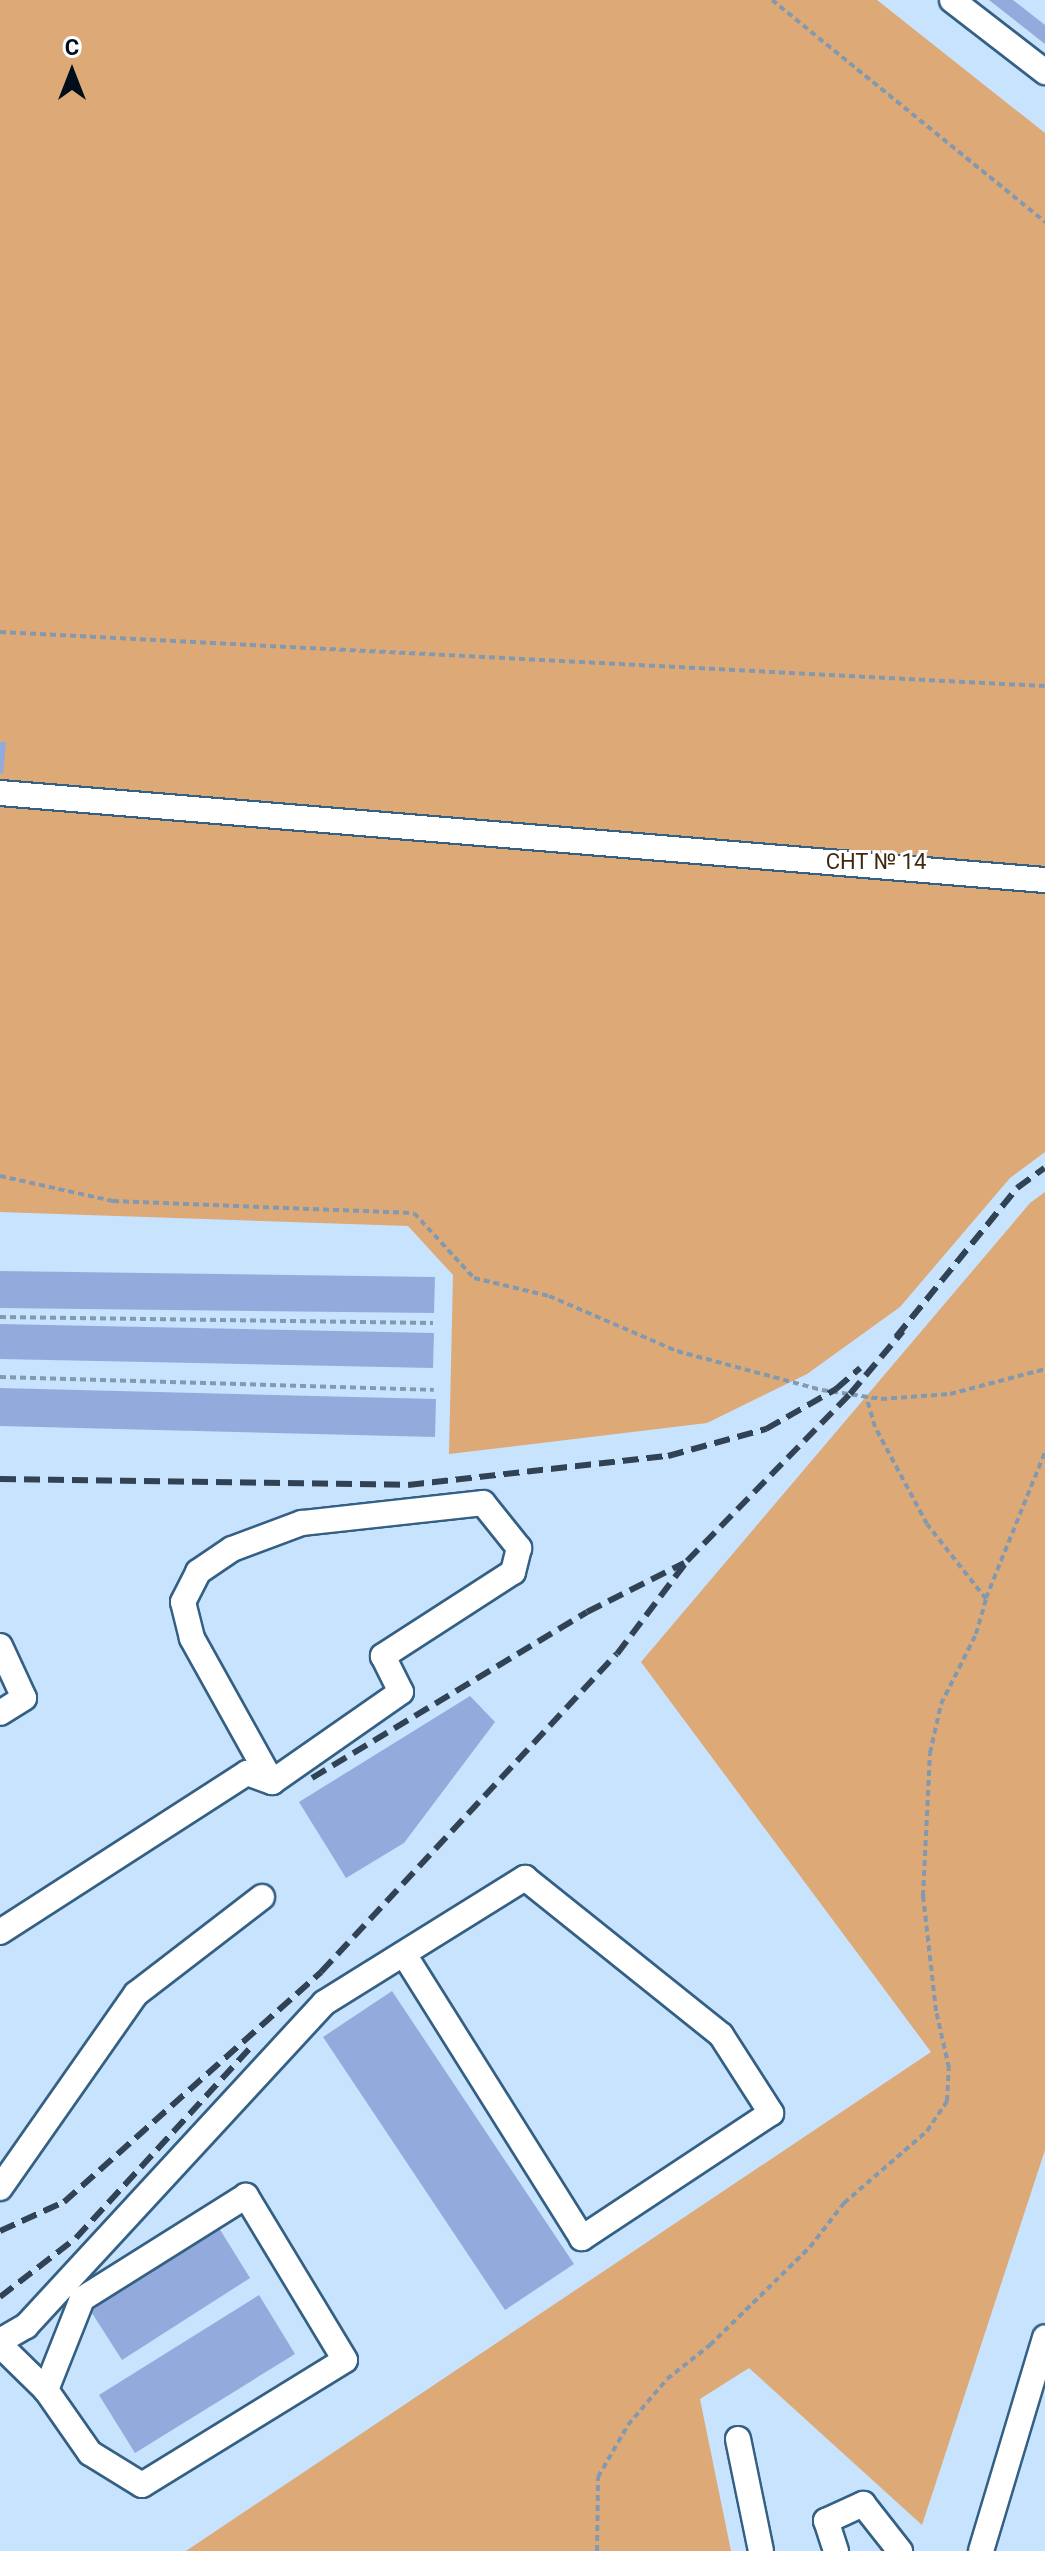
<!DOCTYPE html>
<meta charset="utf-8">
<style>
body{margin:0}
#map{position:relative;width:1045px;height:2551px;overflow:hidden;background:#c7e3fd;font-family:Roboto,sans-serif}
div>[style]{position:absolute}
.green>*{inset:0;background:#dda977}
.building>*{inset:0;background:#93abdc}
.path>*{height:4px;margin-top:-2px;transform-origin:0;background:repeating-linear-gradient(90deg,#8299af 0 6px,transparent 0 10px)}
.roads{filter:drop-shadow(2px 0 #346084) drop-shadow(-2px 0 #346084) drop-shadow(0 2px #346084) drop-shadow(0 -2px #346084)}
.minor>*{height:24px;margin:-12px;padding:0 12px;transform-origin:12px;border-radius:12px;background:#fff}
.rail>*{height:6px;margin-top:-3px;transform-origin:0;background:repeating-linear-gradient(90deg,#304253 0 16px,transparent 0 24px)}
span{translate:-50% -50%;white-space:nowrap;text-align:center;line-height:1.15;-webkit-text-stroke:6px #fff;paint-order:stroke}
.park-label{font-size:22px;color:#3f2810}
.north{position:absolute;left:32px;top:32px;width:80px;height:80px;-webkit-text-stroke:6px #fff;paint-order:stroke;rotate:0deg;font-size:22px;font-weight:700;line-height:32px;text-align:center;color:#000e1c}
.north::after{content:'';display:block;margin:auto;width:28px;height:36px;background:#000e1c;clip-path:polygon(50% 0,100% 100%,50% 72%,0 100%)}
</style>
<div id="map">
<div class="green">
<div style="clip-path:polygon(0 0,877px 0,1045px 133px,1045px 1152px,1010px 1178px,900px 1307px,807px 1374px,707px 1423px,449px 1454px,453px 1275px,408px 1226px,0 1212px)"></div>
<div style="clip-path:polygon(1045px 1192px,1045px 2150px,922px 2525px,749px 2368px,700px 2399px,731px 2551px,186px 2551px,931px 2052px,641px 1662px,1030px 1203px)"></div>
</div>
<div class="building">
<div style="clip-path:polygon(989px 0,1013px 0,1045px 25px,1045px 44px)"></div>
<div style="clip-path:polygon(0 742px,6px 742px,3px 774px,0 773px)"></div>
<div style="clip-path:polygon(0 1271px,435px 1277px,434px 1313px,0 1308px)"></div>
<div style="clip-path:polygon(0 1324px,434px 1333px,433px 1368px,0 1359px)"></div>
<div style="clip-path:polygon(0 1388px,436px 1399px,435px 1437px,0 1426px)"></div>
<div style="clip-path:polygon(470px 1696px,495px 1722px,404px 1843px,346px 1878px,299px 1802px)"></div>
<div style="clip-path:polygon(392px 1991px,574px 2264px,505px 2310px,323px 2037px)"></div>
<div style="clip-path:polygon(219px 2228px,250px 2278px,122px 2360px,90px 2310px)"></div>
<div style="clip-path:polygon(259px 2295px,295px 2354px,135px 2453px,99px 2395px)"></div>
</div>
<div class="path">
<div style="left:772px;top:0;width:352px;rotate:39.1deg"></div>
<div style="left:0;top:632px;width:1046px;rotate:2.96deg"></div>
<div style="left:0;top:1176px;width:116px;rotate:12.5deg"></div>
<div style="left:113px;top:1201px;width:301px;rotate:2.3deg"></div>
<div style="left:414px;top:1213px;width:88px;rotate:47.3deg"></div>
<div style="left:474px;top:1278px;width:77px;rotate:13.5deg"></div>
<div style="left:549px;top:1296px;width:139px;rotate:23.3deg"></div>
<div style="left:677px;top:1351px;width:150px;rotate:15.1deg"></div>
<div style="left:822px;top:1390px;width:60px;rotate:8.7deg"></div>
<div style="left:881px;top:1399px;width:69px;rotate:-4.1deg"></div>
<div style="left:950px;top:1394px;width:98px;rotate:-14.7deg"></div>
<div style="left:0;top:1317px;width:433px;rotate:0.8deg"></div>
<div style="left:0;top:1377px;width:434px;rotate:1.7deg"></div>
<div style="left:986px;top:1598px;width:157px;rotate:-68deg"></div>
<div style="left:597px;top:2551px;width:74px;rotate:-89.2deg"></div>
<div style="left:598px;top:2477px;width:60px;rotate:-60deg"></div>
<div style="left:628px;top:2425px;width:60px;rotate:-49.7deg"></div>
<div style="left:667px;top:2379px;width:55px;rotate:-38.3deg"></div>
<div style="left:710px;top:2345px;width:140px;rotate:-44.4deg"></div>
<div style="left:810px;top:2247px;width:56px;rotate:-52.3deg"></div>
<div style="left:844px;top:2203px;width:110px;rotate:-40.9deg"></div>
<div style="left:927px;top:2131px;width:36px;rotate:-56deg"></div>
<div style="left:947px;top:2101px;width:33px;rotate:-87deg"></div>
<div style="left:949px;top:2068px;width:58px;rotate:-102.8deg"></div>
<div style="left:936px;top:2011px;width:116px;rotate:-96.4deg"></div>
<div style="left:923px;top:1896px;width:143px;rotate:-87.2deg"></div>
<div style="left:930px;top:1753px;width:50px;rotate:-77.3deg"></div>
<div style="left:941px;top:1704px;width:78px;rotate:-63.4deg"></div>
<div style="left:976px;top:1634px;width:36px;rotate:-74deg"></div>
<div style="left:986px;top:1599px;width:95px;rotate:-128.2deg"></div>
<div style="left:927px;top:1524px;width:110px;rotate:-118.2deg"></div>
<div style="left:875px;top:1427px;width:32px;rotate:-106deg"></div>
</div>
<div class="roads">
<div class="minor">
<div style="left:952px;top:0;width:118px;rotate:37.7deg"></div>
<div style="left:0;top:793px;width:1049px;rotate:4.76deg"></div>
<div style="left:483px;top:1503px;width:58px;rotate:51.3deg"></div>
<div style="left:519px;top:1548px;width:25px;rotate:104deg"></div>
<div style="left:513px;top:1572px;width:155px;rotate:147.1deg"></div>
<div style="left:383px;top:1656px;width:40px;rotate:63.4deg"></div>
<div style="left:401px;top:1692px;width:157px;rotate:145.1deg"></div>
<div style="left:272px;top:1782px;width:165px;rotate:-119.1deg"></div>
<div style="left:192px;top:1638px;width:37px;rotate:-104deg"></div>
<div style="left:183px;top:1602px;width:34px;rotate:-63deg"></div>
<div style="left:198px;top:1572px;width:41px;rotate:-34.1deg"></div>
<div style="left:232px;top:1549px;width:75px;rotate:-20.4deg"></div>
<div style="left:302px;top:1523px;width:182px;rotate:-6.3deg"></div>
<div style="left:0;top:1646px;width:57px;rotate:65.2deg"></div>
<div style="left:24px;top:1698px;width:28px;rotate:148deg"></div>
<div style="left:0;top:1932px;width:294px;rotate:-32.8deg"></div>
<div style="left:247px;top:1773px;width:27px;rotate:20deg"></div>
<div style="left:0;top:2188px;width:237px;rotate:-55deg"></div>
<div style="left:136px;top:1994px;width:159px;rotate:-37.6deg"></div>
<div style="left:0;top:2341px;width:30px;rotate:-30deg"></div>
<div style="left:26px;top:2326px;width:439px;rotate:-47.3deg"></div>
<div style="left:324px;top:2003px;width:237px;rotate:-31.9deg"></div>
<div style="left:525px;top:1878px;width:251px;rotate:38.7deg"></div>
<div style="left:721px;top:2035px;width:93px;rotate:57.3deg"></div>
<div style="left:771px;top:2113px;width:227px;rotate:146.5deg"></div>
<div style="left:582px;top:2238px;width:333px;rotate:-122.1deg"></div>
<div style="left:0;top:2345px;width:64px;rotate:44.4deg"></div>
<div style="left:46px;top:2390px;width:77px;rotate:55.1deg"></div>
<div style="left:90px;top:2453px;width:61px;rotate:31.6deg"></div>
<div style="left:142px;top:2485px;width:238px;rotate:-31.6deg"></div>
<div style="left:345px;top:2360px;width:192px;rotate:-121.1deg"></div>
<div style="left:246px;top:2196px;width:194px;rotate:147.9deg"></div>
<div style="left:82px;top:2299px;width:98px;rotate:111.6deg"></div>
<div style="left:738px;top:2439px;width:114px;rotate:78.4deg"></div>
<div style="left:836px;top:2551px;width:32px;rotate:-108deg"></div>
<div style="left:826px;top:2521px;width:41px;rotate:-24.7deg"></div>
<div style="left:863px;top:2504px;width:60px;rotate:51.8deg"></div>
<div style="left:981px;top:2551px;width:223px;rotate:-73.3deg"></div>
</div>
</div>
<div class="rail">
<div style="left:896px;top:1337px;width:192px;rotate:-50.9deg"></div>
<div style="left:1017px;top:1188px;width:34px;rotate:-36deg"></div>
<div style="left:0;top:1479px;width:408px;rotate:0.8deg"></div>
<div style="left:408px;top:1485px;width:262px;rotate:-6.4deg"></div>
<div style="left:668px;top:1456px;width:102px;rotate:-15.4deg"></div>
<div style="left:766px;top:1429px;width:81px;rotate:-29.7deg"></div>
<div style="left:836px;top:1389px;width:32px;rotate:-41deg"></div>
<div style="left:312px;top:1778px;width:321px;rotate:-31.1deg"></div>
<div style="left:587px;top:1612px;width:109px;rotate:-26.8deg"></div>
<div style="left:0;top:2231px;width:70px;rotate:-24.4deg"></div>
<div style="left:64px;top:2202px;width:345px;rotate:-41.8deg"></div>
<div style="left:321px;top:1972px;width:434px;rotate:-47.1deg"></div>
<div style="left:617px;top:1654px;width:116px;rotate:-53deg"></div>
<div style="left:687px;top:1561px;width:233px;rotate:-45.7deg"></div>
<div style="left:850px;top:1394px;width:82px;rotate:-49.9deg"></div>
<div style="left:0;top:2297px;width:96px;rotate:-37.8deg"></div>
<div style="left:76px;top:2238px;width:258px;rotate:-47.5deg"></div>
</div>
<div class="park-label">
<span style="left:876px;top:862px">СНТ № 14</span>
</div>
<div class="north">С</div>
</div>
